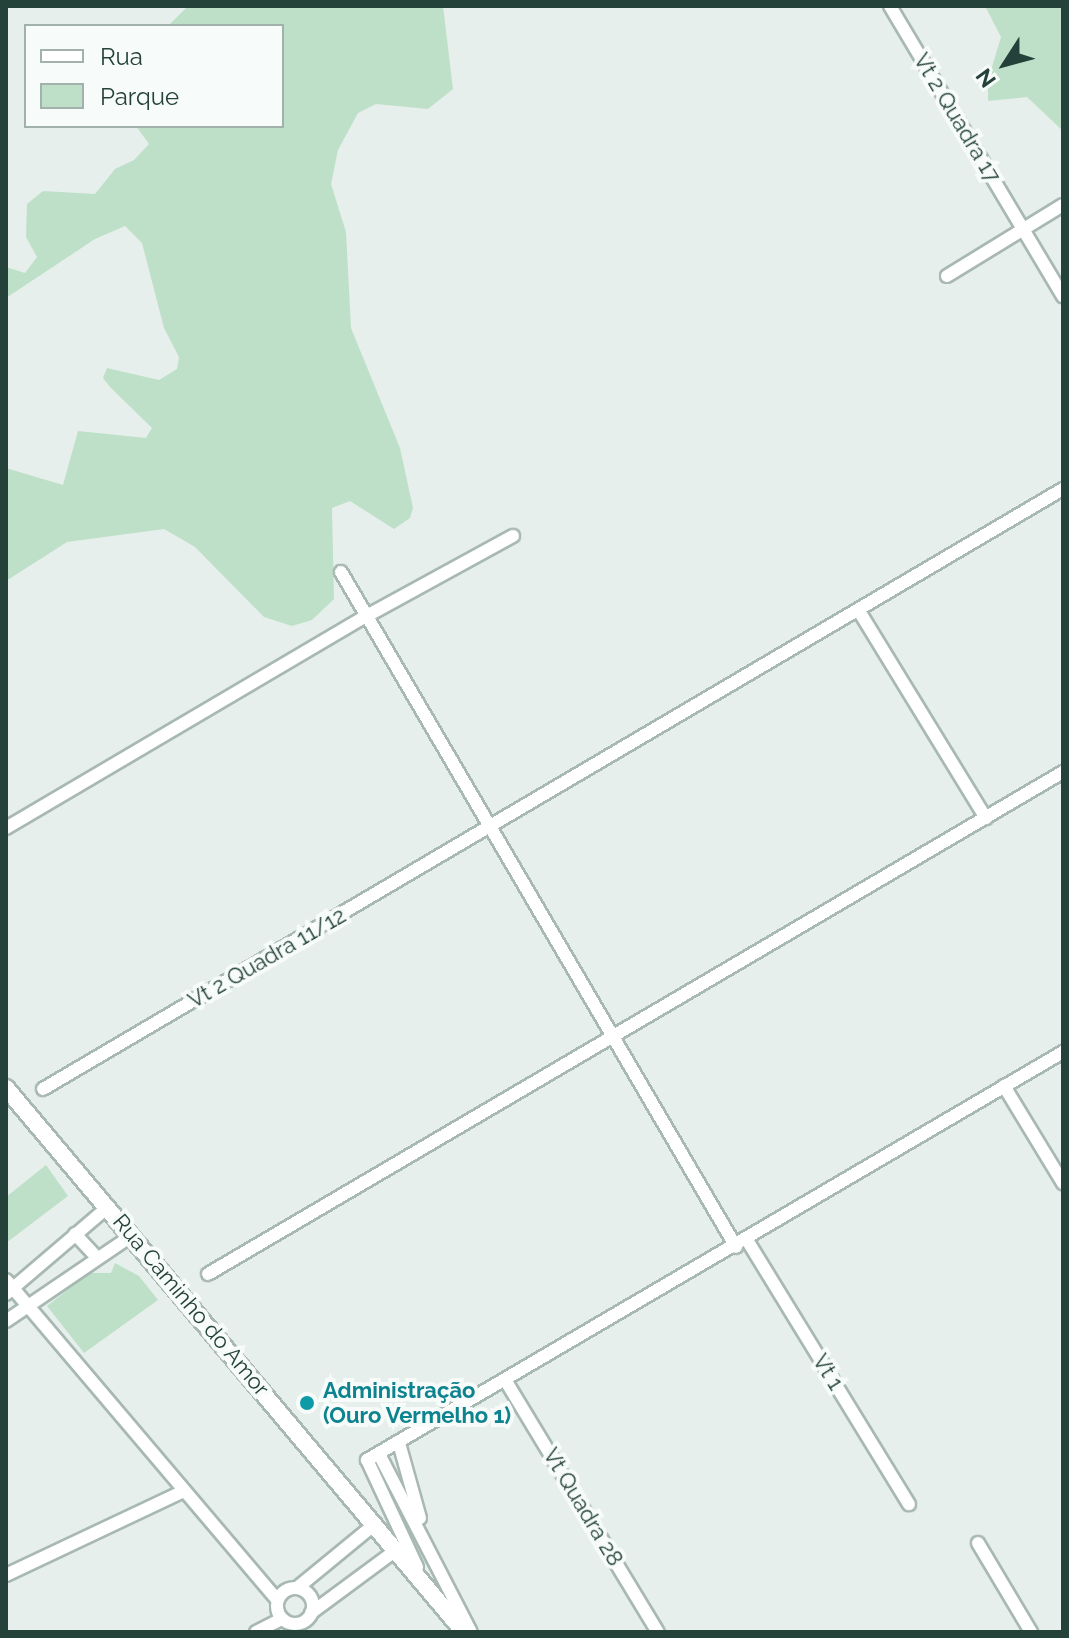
<!DOCTYPE html>
<meta charset="utf-8">
<style>
body{margin:0}
#map{position:relative;width:1069px;height:1638px;overflow:hidden;background:#e6efeb;font-family:Raleway,sans-serif}
div>[style]{position:absolute}
.green>*{inset:0;background:#bfe0c8}
.roads{filter:drop-shadow(2px 0 #a8b8b2) drop-shadow(-2px 0 #a8b8b2) drop-shadow(0 2px #a8b8b2) drop-shadow(0 -2px #a8b8b2)}
.street>*{height:12px;margin:-6px;padding:0 6px;transform-origin:6px;border-radius:6px;background:#fff}
.street>.ring{margin:-6px;padding:0;box-sizing:content-box;background:none;border:12px solid #fff;border-radius:50%}
.secondary>*{height:16px;margin:-8px;padding:0 8px;transform-origin:8px;border-radius:8px;background:#fff}
.dots>*{width:22px;height:22px;translate:-50% -50%;box-sizing:border-box;border:4px solid #f7fbf9;border-radius:50%}
span{translate:-50% -50%;white-space:nowrap;text-align:center;line-height:1.15;-webkit-text-stroke:8px #f7fbf9;paint-order:stroke}
.street-label{font-size:22px;color:#24423a}
.culture-label{font-size:22px;color:#0d838f;font-weight:700}
.left{translate:0 -50%;text-align:left}
.frame{position:absolute;inset:0;border:8px solid #24423a;pointer-events:none}
.legend{position:absolute;left:24px;top:24px;width:260px;height:104px;box-sizing:border-box;background:#f7fbf9;border:2px solid #a3b1ad;margin:0;padding:10px 14px;list-style:none;font-size:24px;color:#24423a}
.legend li{display:flex;align-items:center;gap:16px;height:40px}
.legend b{width:40px;border:2px solid #a3b1ad}
.north{position:absolute;left:965px;top:24px;width:80px;height:80px;-webkit-text-stroke:6px #f7fbf9;paint-order:stroke;rotate:234deg;font-size:22px;font-weight:700;line-height:32px;text-align:center;color:#24423a}
.north::after{content:'';display:block;margin:auto;width:28px;height:36px;background:#24423a;clip-path:polygon(50% 0,100% 100%,50% 72%,0 100%)}
</style>
<div id="map">
<div class="green">
<div style="clip-path:polygon(188px 6px,443px 6px,453px 89px,428px 109px,376px 104px,358px 113px,338px 150px,331px 184px,346px 232px,351px 328px,400px 448px,413px 508px,410px 518px,394px 529px,350px 501px,332px 508px,334px 599px,312px 620px,292px 626px,264px 617px,195px 547px,164px 529px,67px 542px,6px 581px,6px 468px,63px 485px,78px 431px,146px 438px,152px 428px,110px 387px,103px 378px,107px 368px,159px 380px,177px 369px,179px 357px,164px 328px,142px 243px,125px 226px,95px 239px,6px 298px,6px 267px,25px 273px,37px 257px,26px 237px,27px 204px,43px 191px,95px 194px,115px 169px,134px 160px,149px 144px,136px 126px,282px 126px,282px 26px,168px 26px)"></div>
<div style="clip-path:polygon(985px 6px,1063px 6px,1063px 131px,1027px 97px,988px 101px,988px 80px,1001px 37px)"></div>
<div style="clip-path:polygon(46px 1165px,68px 1196px,6px 1243px,6px 1197px)"></div>
<div style="clip-path:polygon(115px 1263px,139px 1276px,158px 1300px,84px 1353px,47px 1306px,89px 1273px,111px 1273px)"></div>
</div>
<div class="roads">
<div class="street">
<div style="left:890px;top:6px;width:338px;rotate:59.2deg"></div>
<div style="left:947px;top:276px;width:136px;rotate:-31.5deg"></div>
<div style="left:341px;top:572px;width:782px;rotate:59.66deg"></div>
<div style="left:859px;top:611px;width:243px;rotate:58.5deg"></div>
<div style="left:6px;top:828px;width:414px;rotate:-30.5deg"></div>
<div style="left:363px;top:618px;width:171px;rotate:-28.7deg"></div>
<div style="left:1004px;top:1086px;width:114px;rotate:58.7deg"></div>
<div style="left:43px;top:1089px;width:1183px;rotate:-30.47deg"></div>
<div style="left:75px;top:1234px;width:33px;rotate:47deg"></div>
<div style="left:747px;top:1240px;width:310px;rotate:58.5deg"></div>
<div style="left:208px;top:1274px;width:991px;rotate:-30.42deg"></div>
<div style="left:6px;top:1280px;width:419px;rotate:49.7deg"></div>
<div style="left:6px;top:1294px;width:134px;rotate:-40.5deg"></div>
<div style="left:6px;top:1321px;width:151px;rotate:-34.2deg"></div>
<div style="left:507px;top:1383px;width:291px;rotate:58.8deg"></div>
<div style="left:399px;top:1443px;width:78px;rotate:74.4deg"></div>
<div style="left:379px;top:1454px;width:200px;rotate:62.7deg"></div>
<div style="left:978px;top:1543px;width:104px;rotate:59.2deg"></div>
<div style="left:417px;top:1567px;width:118px;rotate:-115deg"></div>
<div style="left:367px;top:1460px;width:807px;rotate:-30.38deg"></div>
<div style="left:6px;top:1575px;width:197px;rotate:-25.3deg"></div>
<div style="left:297px;top:1588px;width:101px;rotate:-39.4deg"></div>
<div class="ring" style="left:277px;top:1588px;width:24px;height:24px"></div>
<div style="left:311px;top:1613px;width:106px;rotate:-36.5deg"></div>
<div style="left:256px;top:1632px;width:29px;rotate:-27deg"></div>
</div>
<div class="secondary">
<div style="left:6px;top:1088px;width:711px;rotate:49.91deg"></div>
</div>
</div>
<div class="dots">
<div style="left:307px;top:1403px;background:#0f9aa8"></div>
</div>
<div class="street-label">
<span style="left:957px;top:118px;rotate:59deg">Vt 2 Quadra 17</span>
<span style="left:267px;top:958px;rotate:-30deg">Vt 2 Quadra 11/12</span>
<span style="left:191px;top:1305px;rotate:50deg">Rua Caminho do Amor</span>
<span style="left:828px;top:1372px;rotate:58deg">Vt 1</span>
<span style="left:583px;top:1507px;rotate:59deg">Vt Quadra 28</span>
</div>
<div class="culture-label">
<span class="left" style="left:323px;top:1403px">Administração<br>(Ouro Vermelho 1)</span>
</div>
<div class="frame"></div>
<ul class="legend">
<li><b style="height:10px;background:#fff"></b>Rua</li>
<li><b style="height:22px;background:#bfe0c8"></b>Parque</li>
</ul>
<div class="north">N</div>
</div>
